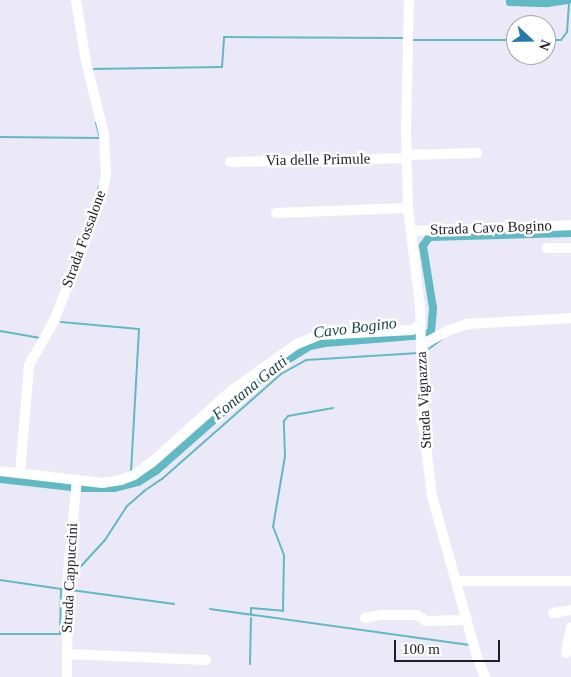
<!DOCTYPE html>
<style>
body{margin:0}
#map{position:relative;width:571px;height:677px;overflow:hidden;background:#ebe9f7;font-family:"Times New Roman",serif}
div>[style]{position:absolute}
.stream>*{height:2px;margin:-1px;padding:0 1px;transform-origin:1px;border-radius:1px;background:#61b9c3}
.canal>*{height:8px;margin:-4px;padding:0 4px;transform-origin:4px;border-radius:4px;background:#61b9c3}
.minor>*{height:10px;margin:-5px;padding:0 5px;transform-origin:5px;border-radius:5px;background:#fff}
span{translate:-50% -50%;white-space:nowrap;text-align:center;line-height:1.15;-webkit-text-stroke:5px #fff;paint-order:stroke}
.street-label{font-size:15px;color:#1f1e23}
.water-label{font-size:16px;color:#1a4348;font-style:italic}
.north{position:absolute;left:506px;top:15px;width:50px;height:50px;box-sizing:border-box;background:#fff;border:1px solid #a5a5a7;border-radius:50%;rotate:111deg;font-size:14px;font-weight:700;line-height:20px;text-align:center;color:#1f1e23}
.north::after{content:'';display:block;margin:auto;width:18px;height:22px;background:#257cab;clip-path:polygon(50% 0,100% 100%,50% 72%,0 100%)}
.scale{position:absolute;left:394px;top:640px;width:106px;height:22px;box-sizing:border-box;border:2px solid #1f1e23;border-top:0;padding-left:6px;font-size:15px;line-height:18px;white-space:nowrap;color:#1f1e23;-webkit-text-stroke:4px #fff;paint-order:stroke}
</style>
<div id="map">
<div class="stream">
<div style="left:411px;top:40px;width:105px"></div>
<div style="left:546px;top:40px;width:15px"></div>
<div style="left:561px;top:40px;width:10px;rotate:-53deg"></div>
<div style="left:567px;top:32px;width:32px;rotate:-86deg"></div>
<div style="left:91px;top:69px;width:131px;rotate:-0.9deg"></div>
<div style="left:222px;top:67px;width:30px;rotate:-86deg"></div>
<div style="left:224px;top:37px;width:179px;rotate:0.3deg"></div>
<div style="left:0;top:137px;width:100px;rotate:0.6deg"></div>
<div style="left:100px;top:138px;width:16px;rotate:-105deg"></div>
<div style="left:96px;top:198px;width:12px;rotate:-76deg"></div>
<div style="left:61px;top:322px;width:78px;rotate:5.1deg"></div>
<div style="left:139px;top:329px;width:143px;rotate:93.2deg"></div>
<div style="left:0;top:331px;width:41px;rotate:9.9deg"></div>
<div style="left:426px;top:351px;width:20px;rotate:-37deg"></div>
<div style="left:73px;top:575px;width:47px;rotate:-47.6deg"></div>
<div style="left:105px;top:540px;width:40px;rotate:-57.1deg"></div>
<div style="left:127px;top:506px;width:23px;rotate:-41deg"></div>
<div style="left:144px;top:491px;width:22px;rotate:-34deg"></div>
<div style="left:162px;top:479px;width:159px;rotate:-41.4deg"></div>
<div style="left:281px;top:374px;width:29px;rotate:-29deg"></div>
<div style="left:306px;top:360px;width:113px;rotate:-3.5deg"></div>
<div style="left:0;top:580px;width:62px;rotate:8.4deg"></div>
<div style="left:61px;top:589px;width:45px;rotate:91.3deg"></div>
<div style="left:60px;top:634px;width:60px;rotate:180deg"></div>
<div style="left:71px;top:590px;width:104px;rotate:7.7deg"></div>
<div style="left:210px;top:609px;width:262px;rotate:7.9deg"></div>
<div style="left:251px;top:614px;width:6px;rotate:-90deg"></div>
<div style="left:251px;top:608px;width:32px;rotate:5deg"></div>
<div style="left:283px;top:611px;width:56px;rotate:-89deg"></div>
<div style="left:284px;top:555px;width:30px;rotate:-111deg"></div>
<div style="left:273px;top:527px;width:72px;rotate:-80.4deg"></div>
<div style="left:285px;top:456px;width:35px;rotate:-92deg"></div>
<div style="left:284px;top:421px;width:6px;rotate:-51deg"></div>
<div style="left:288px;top:416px;width:46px;rotate:-10.1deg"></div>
<div style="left:250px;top:664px;width:46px;rotate:-88.8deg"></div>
</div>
<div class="canal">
<div style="left:510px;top:0;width:2px;rotate:90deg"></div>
<div style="left:510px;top:2px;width:37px;rotate:2deg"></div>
<div style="left:547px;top:3px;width:21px;rotate:-8deg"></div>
<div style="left:0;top:479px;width:81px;rotate:6.4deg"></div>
<div style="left:80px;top:488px;width:34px"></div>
<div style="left:114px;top:488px;width:25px;rotate:-14deg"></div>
<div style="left:138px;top:482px;width:22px;rotate:-32deg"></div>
<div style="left:157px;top:470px;width:152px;rotate:-41.3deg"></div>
<div style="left:271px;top:370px;width:46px;rotate:-31.6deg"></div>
<div style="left:310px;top:346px;width:15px;rotate:-11deg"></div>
<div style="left:325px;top:343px;width:100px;rotate:-4.6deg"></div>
<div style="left:425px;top:335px;width:7px;rotate:-27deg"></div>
<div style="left:431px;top:332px;width:24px;rotate:-85deg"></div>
<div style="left:433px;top:308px;width:63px;rotate:-99.2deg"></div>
<div style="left:423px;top:246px;width:11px;rotate:-56deg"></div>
<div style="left:429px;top:237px;width:142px;rotate:-1.6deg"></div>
</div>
<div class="minor">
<div style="left:409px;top:0;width:130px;rotate:91.3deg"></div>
<div style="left:406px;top:130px;width:78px;rotate:88.5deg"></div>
<div style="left:408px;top:208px;width:99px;rotate:83deg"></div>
<div style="left:420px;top:306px;width:117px;rotate:88.5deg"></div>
<div style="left:423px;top:423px;width:74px;rotate:83deg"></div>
<div style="left:432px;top:496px;width:167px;rotate:74.4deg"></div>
<div style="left:477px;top:657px;width:22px;rotate:68deg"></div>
<div style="left:407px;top:155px;width:70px;rotate:-1.6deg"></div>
<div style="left:230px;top:162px;width:177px;rotate:-1.3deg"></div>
<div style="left:276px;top:213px;width:132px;rotate:-2.2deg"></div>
<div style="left:411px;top:231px;width:160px;rotate:-2.1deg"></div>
<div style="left:547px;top:248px;width:24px"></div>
<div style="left:421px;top:345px;width:32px;rotate:-28deg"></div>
<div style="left:449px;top:330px;width:19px;rotate:-18deg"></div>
<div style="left:467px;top:324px;width:104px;rotate:-3.3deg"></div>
<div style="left:0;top:471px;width:103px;rotate:6.7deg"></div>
<div style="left:102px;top:483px;width:19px;rotate:-9deg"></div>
<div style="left:121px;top:480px;width:14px;rotate:-21deg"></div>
<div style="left:134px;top:475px;width:22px;rotate:-36deg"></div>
<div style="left:152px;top:462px;width:108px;rotate:-42deg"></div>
<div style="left:232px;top:390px;width:80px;rotate:-35.3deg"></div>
<div style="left:297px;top:344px;width:24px;rotate:-22deg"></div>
<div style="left:319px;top:335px;width:93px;rotate:-3.1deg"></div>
<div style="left:412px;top:330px;width:9px;rotate:-32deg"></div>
<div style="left:20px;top:473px;width:108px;rotate:-85.2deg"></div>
<div style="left:29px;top:365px;width:51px;rotate:-60.4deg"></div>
<div style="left:54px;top:321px;width:135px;rotate:-69.1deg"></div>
<div style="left:102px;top:195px;width:20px;rotate:-79deg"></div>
<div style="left:106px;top:175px;width:41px;rotate:-92.8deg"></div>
<div style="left:104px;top:134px;width:74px;rotate:-104deg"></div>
<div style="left:86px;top:62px;width:63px;rotate:-99.2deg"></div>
<div style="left:456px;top:581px;width:115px"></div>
<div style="left:553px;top:613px;width:18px;rotate:-9deg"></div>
<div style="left:365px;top:618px;width:16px;rotate:-11deg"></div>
<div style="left:381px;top:615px;width:36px"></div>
<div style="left:417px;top:615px;width:11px;rotate:34deg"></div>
<div style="left:426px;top:621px;width:41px;rotate:-1.4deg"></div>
<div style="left:566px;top:653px;width:26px;rotate:-79deg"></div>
<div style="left:67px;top:654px;width:139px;rotate:2.5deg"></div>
<div style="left:67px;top:677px;width:105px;rotate:-89.5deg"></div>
<div style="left:68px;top:572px;width:93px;rotate:-84.5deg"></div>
</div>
<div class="street-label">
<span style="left:318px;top:160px;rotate:-1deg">Via delle Primule</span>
<span style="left:491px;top:228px;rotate:-2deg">Strada Cavo Bogino</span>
<span style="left:84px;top:239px;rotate:-70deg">Strada Fossalone</span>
<span style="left:424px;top:400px;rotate:-93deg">Strada Vignazza</span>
<span style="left:70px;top:578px;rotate:-87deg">Strada Cappuccini</span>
</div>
<div class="water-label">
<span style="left:355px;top:328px;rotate:-7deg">Cavo Bogino</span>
<span style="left:250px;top:388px;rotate:-39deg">Fontana Gatti</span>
</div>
<div class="north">N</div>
<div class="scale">100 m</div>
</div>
